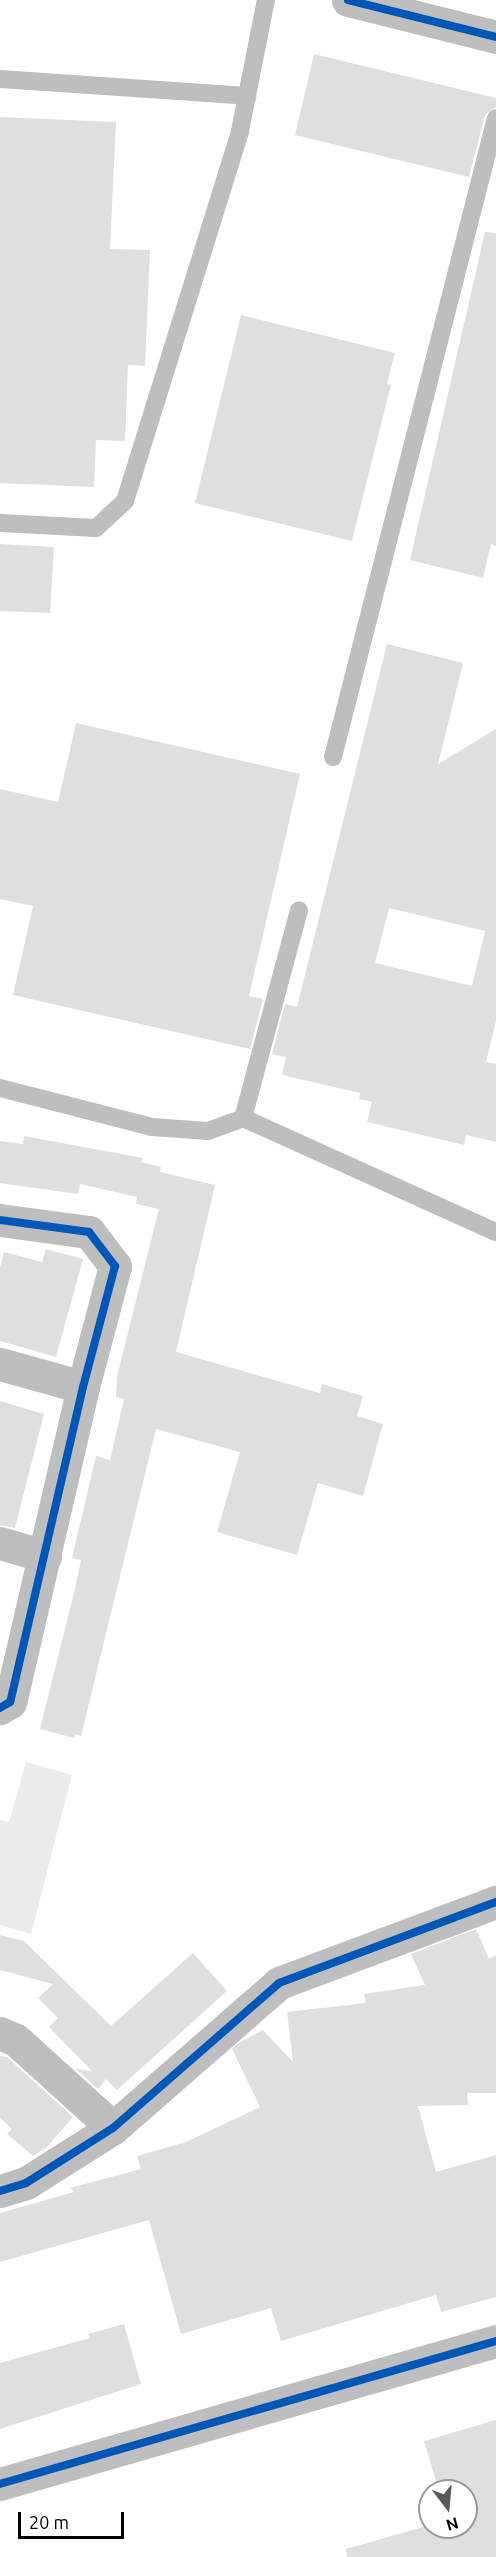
<!DOCTYPE html>
<style>
body{margin:0}
#map{position:relative;width:496px;height:2557px;overflow:hidden;background:#fff;font-family:Ubuntu,sans-serif}
div>[style]{position:absolute}
.green>*{inset:0;background:#ebebeb}
.building>*{inset:0;background:#dfdfdf}
.lane>*{height:18px;margin:-9px;padding:0 9px;transform-origin:9px;border-radius:9px;background:#bebebe}
.street>*{height:33px;margin:-16.5px;padding:0 16.5px;transform-origin:16.5px;border-radius:16.5px;background:#bebebe}
.cycleway>*{height:8px;margin:-4px;padding:0 4px;transform-origin:4px;border-radius:4px;background:#0057b8}
span{translate:-50% -50%;white-space:nowrap;text-align:center;line-height:1.15;-webkit-text-stroke:4.5px #fff;paint-order:stroke}
.north{position:absolute;left:418px;top:2479px;width:60px;height:60px;box-sizing:border-box;background:#fff;border:2px solid #999;border-radius:50%;rotate:164deg;font-size:16px;font-weight:700;line-height:24px;text-align:center;color:#000}
.north::after{content:'';display:block;margin:auto;width:21px;height:27px;background:#595959;clip-path:polygon(50% 0,100% 100%,50% 72%,0 100%)}
.scale{position:absolute;left:18px;top:2512px;width:106px;height:27px;box-sizing:border-box;border:3px solid #000;border-top:0;padding-left:8px;font-size:18px;line-height:21px;white-space:nowrap;color:#000;-webkit-text-stroke:4px #fff;paint-order:stroke}
</style>
<div id="map">
<div class="green">
<div style="clip-path:polygon(26px 1762px,72px 1775px,31px 1934px,0 1925px,0 1820px,9px 1822px)"></div>
</div>
<div class="building">
<div style="clip-path:polygon(314px 54px,496px 98px,496px 107px,485px 115px,469px 177px,295px 135px)"></div>
<div style="clip-path:polygon(0 117px,116px 122px,110px 249px,150px 250px,145px 366px,128px 365px,125px 441px,96px 440px,94px 487px,0 483px)"></div>
<div style="clip-path:polygon(485px 232px,496px 233px,496px 546px,491px 544px,483px 578px,410px 560px)"></div>
<div style="clip-path:polygon(241px 315px,395px 353px,387px 384px,391px 385px,352px 541px,195px 503px)"></div>
<div style="clip-path:polygon(0 544px,54px 547px,50px 613px,0 611px)"></div>
<div style="clip-path:polygon(evenodd,387px 644px,463px 663px,438px 764px,496px 729px,496px 1021px,486px 1062px,496px 1064px,496px 1142px,466px 1135px,464px 1145px,367px 1122px,372px 1102px,359px 1099px,360px 1093px,282px 1075px,286px 1057px,272px 1054px,285px 1004px,297px 1007px,387px 644px,389px 908px,485px 931px,472px 986px,375px 963px,389px 908px)"></div>
<div style="clip-path:polygon(76px 723px,300px 774px,249px 996px,263px 999px,250px 1049px,13px 995px,33px 906px,0 899px,0 789px,58px 802px)"></div>
<div style="clip-path:polygon(24px 1136px,143px 1158px,141px 1162px,161px 1167px,160px 1172px,215px 1185px,176px 1352px,320px 1393px,322px 1384px,363px 1396px,357px 1416px,383px 1424px,363px 1496px,318px 1483px,297px 1555px,217px 1532px,240px 1452px,156px 1429px,81px 1736px,75px 1734px,74px 1738px,40px 1729px,73px 1597px,81px 1560px,72px 1558px,96px 1456px,110px 1460px,124px 1399px,116px 1397px,117px 1377px,159px 1209px,136px 1204px,137px 1197px,80px 1184px,78px 1194px,0 1183px,0 1141px,23px 1144px)"></div>
<div style="clip-path:polygon(46px 1249px,83px 1259px,56px 1357px,0 1341px,0 1267px,4px 1252px,42px 1262px)"></div>
<div style="clip-path:polygon(0 1401px,44px 1414px,15px 1528px,0 1525px)"></div>
<div style="clip-path:polygon(476px 1929px,489px 1959px,496px 1955px,496px 2093px,467px 2093px,468px 2105px,418px 2106px,436px 2172px,496px 2155px,496px 2297px,441px 2312px,436px 2295px,281px 2341px,271px 2308px,181px 2334px,149px 2220px,0 2262px,0 2213px,74px 2192px,70px 2188px,141px 2169px,137px 2156px,186px 2142px,260px 2107px,232px 2049px,240px 2042px,263px 2030px,293px 2062px,287px 2012px,366px 2003px,364px 1994px,425px 1985px,411px 1954px)"></div>
<div style="clip-path:polygon(0 1935px,24px 1941px,111px 2026px,193px 1953px,227px 1991px,117px 2090px,106px 2079px,98px 2089px,76px 2069px,92px 2071px,49px 2027px,58px 2018px,38px 1998px,53px 1984px,0 1970px)"></div>
<div style="clip-path:polygon(0 2056px,7px 2057px,73px 2117px,47px 2147px,33px 2156px,7px 2134px,12px 2129px,0 2118px)"></div>
<div style="clip-path:polygon(124px 2324px,141px 2384px,0 2429px,0 2363px,90px 2338px,88px 2334px)"></div>
<div style="clip-path:polygon(496px 2420px,496px 2557px,347px 2557px,346px 2549px,430px 2525px,466px 2527px,466px 2491px,439px 2491px,424px 2441px)"></div>
</div>
<div class="lane">
<div style="left:0;top:79px;width:248px;rotate:3.9deg"></div>
<div style="left:0;top:523px;width:96px;rotate:3deg"></div>
<div style="left:96px;top:528px;width:40px;rotate:-43deg"></div>
<div style="left:125px;top:501px;width:387px;rotate:-72.7deg"></div>
<div style="left:240px;top:131px;width:134px;rotate:-78.8deg"></div>
<div style="left:333px;top:757px;width:659px;rotate:-75.69deg"></div>
<div style="left:0;top:1088px;width:157px;rotate:14.4deg"></div>
<div style="left:152px;top:1127px;width:56px;rotate:4.1deg"></div>
<div style="left:208px;top:1131px;width:37px;rotate:-20deg"></div>
<div style="left:243px;top:1118px;width:277px;rotate:24.3deg"></div>
<div style="left:243px;top:1118px;width:215px;rotate:-74.9deg"></div>
</div>
<div class="street">
<div style="left:348px;top:0;width:153px;rotate:14deg"></div>
<div style="left:0;top:1220px;width:90px;rotate:7.7deg"></div>
<div style="left:89px;top:1232px;width:43px;rotate:52.6deg"></div>
<div style="left:115px;top:1266px;width:125px;rotate:104.8deg"></div>
<div style="left:83px;top:1387px;width:323px;rotate:103deg"></div>
<div style="left:10px;top:1702px;width:12px;rotate:149deg"></div>
<div style="left:0;top:1364px;width:86px;rotate:15.5deg"></div>
<div style="left:0;top:1543px;width:47px;rotate:16.1deg"></div>
<div style="left:0;top:2033px;width:17px;rotate:24deg"></div>
<div style="left:16px;top:2040px;width:131px;rotate:42.2deg"></div>
<div style="left:0;top:2191px;width:27px;rotate:-17deg"></div>
<div style="left:26px;top:2183px;width:103px;rotate:-32.3deg"></div>
<div style="left:113px;top:2128px;width:220px;rotate:-41.1deg"></div>
<div style="left:279px;top:1983px;width:232px;rotate:-20.5deg"></div>
<div style="left:0;top:2484px;width:516px;rotate:-16.08deg"></div>
</div>
<div class="cycleway">
<div style="left:348px;top:0;width:153px;rotate:14deg"></div>
<div style="left:0;top:1220px;width:90px;rotate:7.7deg"></div>
<div style="left:89px;top:1232px;width:43px;rotate:52.6deg"></div>
<div style="left:115px;top:1266px;width:125px;rotate:104.8deg"></div>
<div style="left:83px;top:1387px;width:323px;rotate:103deg"></div>
<div style="left:10px;top:1702px;width:12px;rotate:149deg"></div>
<div style="left:0;top:2191px;width:27px;rotate:-17deg"></div>
<div style="left:26px;top:2183px;width:103px;rotate:-32.3deg"></div>
<div style="left:113px;top:2128px;width:220px;rotate:-41.1deg"></div>
<div style="left:279px;top:1983px;width:232px;rotate:-20.5deg"></div>
<div style="left:0;top:2484px;width:516px;rotate:-16.08deg"></div>
</div>
<div class="north">N</div>
<div class="scale">20 m</div>
</div>
